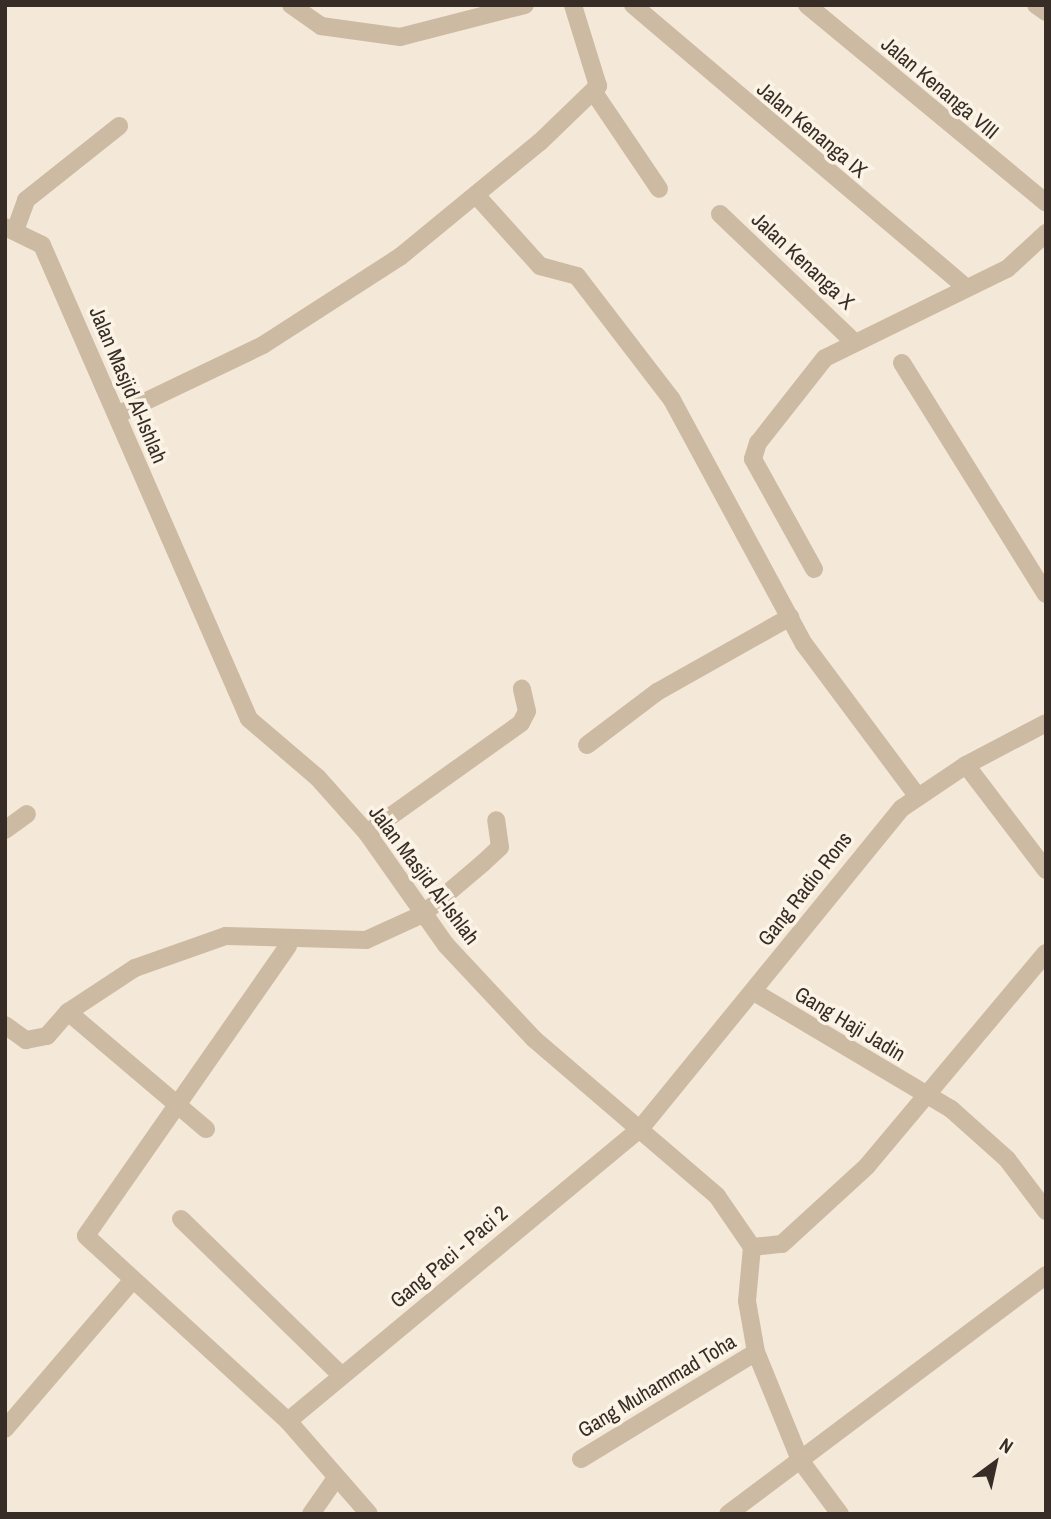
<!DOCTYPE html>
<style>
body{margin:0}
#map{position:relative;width:1051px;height:1519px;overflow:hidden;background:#f4e9d8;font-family:"Archivo Narrow",sans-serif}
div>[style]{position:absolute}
.street>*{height:18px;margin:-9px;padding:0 9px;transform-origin:9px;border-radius:9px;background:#cdbaa3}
span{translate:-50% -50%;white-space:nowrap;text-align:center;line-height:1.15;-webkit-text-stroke:7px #fbf3e5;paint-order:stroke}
.street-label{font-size:21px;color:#372d26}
.frame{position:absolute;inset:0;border:7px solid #372d26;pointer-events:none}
.north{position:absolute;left:960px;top:1428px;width:70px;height:70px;-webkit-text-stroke:5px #fbf3e5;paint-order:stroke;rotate:33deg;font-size:19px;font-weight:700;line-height:28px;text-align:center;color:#372d26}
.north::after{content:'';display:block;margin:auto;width:24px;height:32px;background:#372d26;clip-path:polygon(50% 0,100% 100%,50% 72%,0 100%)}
</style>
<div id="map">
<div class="street">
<div style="left:291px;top:5px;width:37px;rotate:35deg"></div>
<div style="left:321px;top:26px;width:80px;rotate:7.9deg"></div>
<div style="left:400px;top:37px;width:129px;rotate:-14.4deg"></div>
<div style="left:633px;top:5px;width:436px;rotate:40.3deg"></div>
<div style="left:807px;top:5px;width:310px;rotate:39.6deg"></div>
<div style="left:1036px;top:5px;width:12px;rotate:35deg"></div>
<div style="left:593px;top:91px;width:118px;rotate:56deg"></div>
<div style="left:476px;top:195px;width:96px;rotate:48deg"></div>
<div style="left:540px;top:266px;width:38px;rotate:15deg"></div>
<div style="left:577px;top:276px;width:156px;rotate:52.5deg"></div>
<div style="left:672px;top:400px;width:277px;rotate:61.6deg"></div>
<div style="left:804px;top:644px;width:191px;rotate:53.3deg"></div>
<div style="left:720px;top:214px;width:184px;rotate:43.7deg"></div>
<div style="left:5px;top:227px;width:41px;rotate:25.9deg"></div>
<div style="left:42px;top:245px;width:517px;rotate:66.41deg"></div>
<div style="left:249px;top:719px;width:91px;rotate:40.5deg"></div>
<div style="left:318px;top:778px;width:74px;rotate:48.3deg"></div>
<div style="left:367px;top:833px;width:137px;rotate:54.8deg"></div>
<div style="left:446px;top:945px;width:129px;rotate:46.9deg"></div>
<div style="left:534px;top:1039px;width:241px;rotate:40.6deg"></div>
<div style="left:717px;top:1196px;width:62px;rotate:55.5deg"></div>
<div style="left:752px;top:1247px;width:54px;rotate:95.3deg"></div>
<div style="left:747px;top:1301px;width:52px;rotate:80deg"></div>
<div style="left:756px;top:1352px;width:117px;rotate:67.8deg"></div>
<div style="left:800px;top:1460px;width:67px;rotate:53.5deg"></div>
<div style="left:16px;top:228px;width:30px;rotate:-70deg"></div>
<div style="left:26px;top:200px;width:119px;rotate:-38.5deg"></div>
<div style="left:902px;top:363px;width:272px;rotate:58.1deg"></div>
<div style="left:117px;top:415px;width:162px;rotate:-25.6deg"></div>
<div style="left:263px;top:345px;width:164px;rotate:-32.8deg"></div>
<div style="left:401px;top:256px;width:180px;rotate:-39.4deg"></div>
<div style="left:540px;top:142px;width:81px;rotate:-44deg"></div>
<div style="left:598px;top:86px;width:85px;rotate:-107.2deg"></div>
<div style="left:814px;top:569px;width:126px;rotate:-119deg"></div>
<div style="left:753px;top:459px;width:17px;rotate:-73deg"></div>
<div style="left:758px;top:443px;width:108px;rotate:-51.8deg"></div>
<div style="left:825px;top:358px;width:203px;rotate:-26.1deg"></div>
<div style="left:1007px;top:269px;width:53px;rotate:-42.7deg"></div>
<div style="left:587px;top:745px;width:88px;rotate:-37.1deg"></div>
<div style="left:657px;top:692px;width:153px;rotate:-29.4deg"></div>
<div style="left:966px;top:765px;width:132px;rotate:52.7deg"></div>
<div style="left:5px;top:830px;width:27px;rotate:-36deg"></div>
<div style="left:367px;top:833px;width:189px;rotate:-35.5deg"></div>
<div style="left:521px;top:723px;width:13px;rotate:-63deg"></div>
<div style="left:527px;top:711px;width:23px;rotate:-103deg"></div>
<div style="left:288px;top:946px;width:353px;rotate:124.9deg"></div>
<div style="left:86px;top:1236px;width:274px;rotate:42.5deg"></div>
<div style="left:288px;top:1421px;width:123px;rotate:48.9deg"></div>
<div style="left:754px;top:992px;width:229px;rotate:30.7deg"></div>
<div style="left:951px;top:1109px;width:75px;rotate:41.8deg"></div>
<div style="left:1007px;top:1159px;width:65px;rotate:53.1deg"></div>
<div style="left:68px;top:1012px;width:181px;rotate:40.3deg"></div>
<div style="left:5px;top:1025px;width:26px;rotate:36deg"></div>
<div style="left:26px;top:1040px;width:21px;rotate:-11deg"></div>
<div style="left:47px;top:1036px;width:32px;rotate:-49deg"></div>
<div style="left:68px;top:1012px;width:80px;rotate:-33.3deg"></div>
<div style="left:135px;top:968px;width:96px;rotate:-19.4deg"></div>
<div style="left:226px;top:936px;width:140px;rotate:1.6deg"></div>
<div style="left:366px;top:940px;width:63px;rotate:-24.5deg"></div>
<div style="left:423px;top:914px;width:79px;rotate:-40.4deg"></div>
<div style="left:483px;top:863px;width:23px;rotate:-43deg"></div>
<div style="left:500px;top:847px;width:27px;rotate:-98deg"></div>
<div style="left:181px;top:1219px;width:222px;rotate:44.3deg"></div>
<div style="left:752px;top:1247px;width:30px;rotate:-6deg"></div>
<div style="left:782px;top:1244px;width:115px;rotate:-42.5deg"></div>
<div style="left:867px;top:1166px;width:278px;rotate:-50deg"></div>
<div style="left:288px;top:1421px;width:457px;rotate:-39.7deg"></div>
<div style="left:640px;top:1129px;width:414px;rotate:-50.8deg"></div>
<div style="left:902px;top:808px;width:77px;rotate:-33.9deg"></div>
<div style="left:966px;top:765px;width:90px;rotate:-27.7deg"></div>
<div style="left:5px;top:1429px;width:192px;rotate:-49.4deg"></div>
<div style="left:581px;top:1459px;width:205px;rotate:-31.4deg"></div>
<div style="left:311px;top:1514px;width:44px;rotate:-55.2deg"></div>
<div style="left:728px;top:1514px;width:398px;rotate:-36.9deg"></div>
</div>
<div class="street-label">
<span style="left:940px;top:88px;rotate:40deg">Jalan Kenanga VIII</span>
<span style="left:812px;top:130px;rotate:40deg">Jalan Kenanga IX</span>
<span style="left:803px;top:261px;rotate:43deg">Jalan Kenanga X</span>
<span style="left:128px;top:385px;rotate:67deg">Jalan Masjid Al-Ishlah</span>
<span style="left:424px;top:875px;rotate:53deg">Jalan Masjid Al-Ishlah</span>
<span style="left:805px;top:889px;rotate:-52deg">Gang Radio Rons</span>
<span style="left:850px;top:1024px;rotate:31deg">Gang Haji Jadin</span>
<span style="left:449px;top:1257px;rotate:-40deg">Gang Paci - Paci 2</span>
<span style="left:657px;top:1386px;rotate:-31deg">Gang Muhammad Toha</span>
</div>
<div class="frame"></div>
<div class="north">N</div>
</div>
